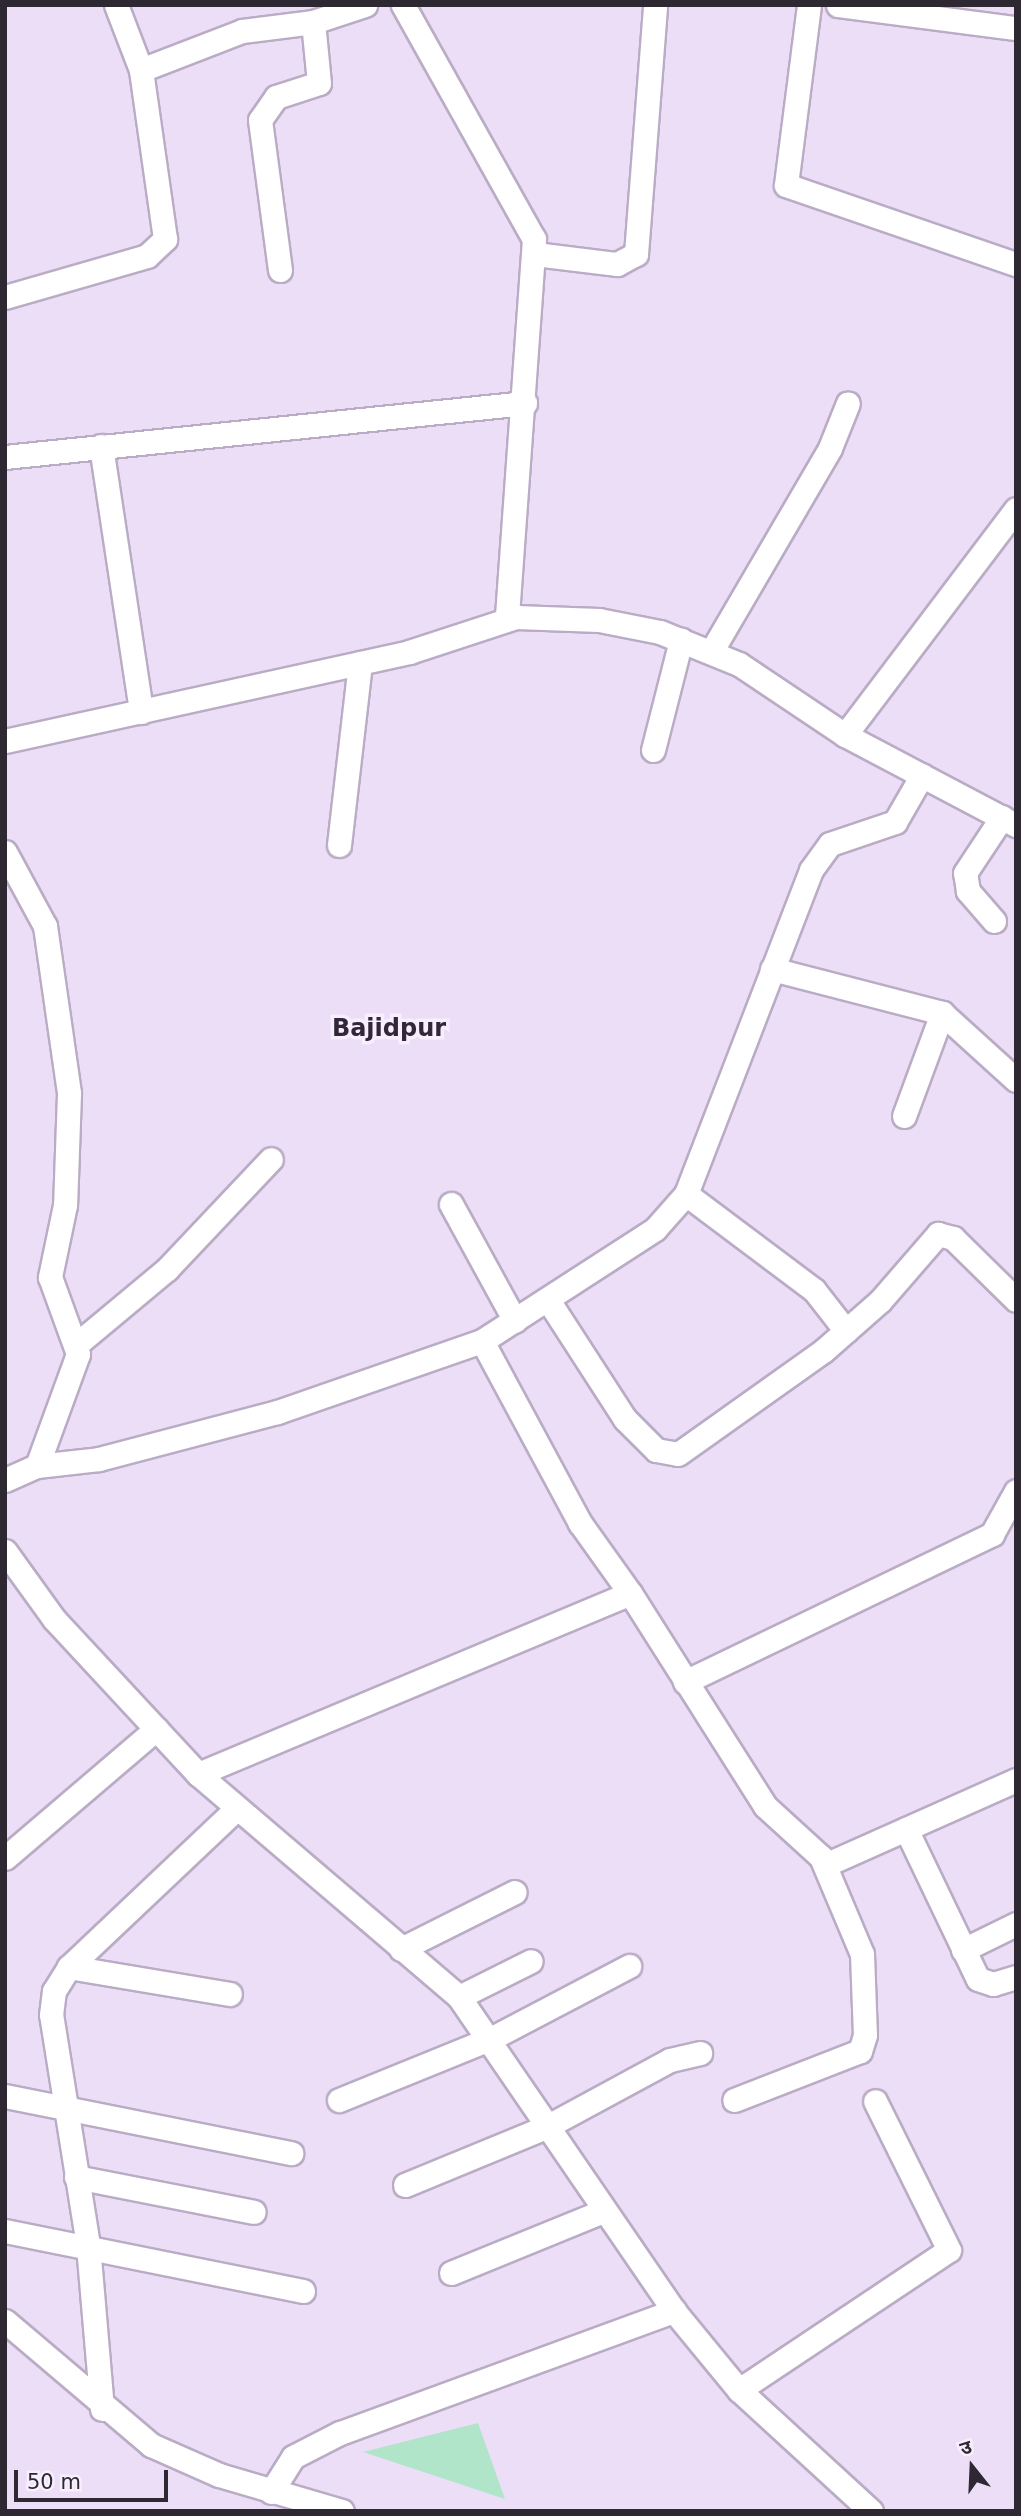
<!DOCTYPE html>
<meta charset="utf-8">
<style>
body{margin:0}
#map{position:relative;width:1021px;height:2516px;overflow:hidden;background:#eddef8;font-family:"DejaVu Sans","Noto Sans Devanagari",sans-serif}
div>[style]{position:absolute}
.green>*{inset:0;background:#b0e5ca}
.roads{filter:drop-shadow(2px 0 #baacc5) drop-shadow(-2px 0 #baacc5) drop-shadow(0 2px #baacc5) drop-shadow(0 -2px #baacc5)}
.minor>*{height:23px;margin:-11.5px;padding:0 11.5px;transform-origin:11.5px;border-radius:11.5px;background:#fff}
span{translate:-50% -50%;white-space:nowrap;text-align:center;line-height:1.15;-webkit-text-stroke:7px #f7eefe;paint-order:stroke}
.quarter-label{font-size:24px;color:#32273a;font-weight:700}
.frame{position:absolute;inset:0;border:7px solid #2e2832;pointer-events:none}
.north{position:absolute;left:937px;top:2432px;width:70px;height:70px;-webkit-text-stroke:5px #f7eefe;paint-order:stroke;rotate:342deg;font-size:19px;font-weight:700;line-height:28px;text-align:center;color:#2e2832}
.north::after{content:'';display:block;margin:auto;width:24px;height:32px;background:#2e2832;clip-path:polygon(50% 0,100% 100%,50% 72%,0 100%)}
.scale{position:absolute;left:14px;top:2470px;width:154px;height:32px;box-sizing:border-box;border:4px solid #2e2832;border-top:0;padding-left:9px;font-size:21px;line-height:24px;white-space:nowrap;color:#2e2832;-webkit-text-stroke:5px #f7eefe;paint-order:stroke}
</style>
<div id="map">
<div class="green">
<div style="clip-path:polygon(478px 2423px,505px 2499px,363px 2452px)"></div>
</div>
<div class="roads">
<div class="minor">
<div style="left:403px;top:5px;width:268px;rotate:60.8deg"></div>
<div style="left:534px;top:239px;width:381px;rotate:94.1deg"></div>
<div style="left:809px;top:5px;width:181px;rotate:97.3deg"></div>
<div style="left:786px;top:185px;width:243px;rotate:19deg"></div>
<div style="left:838px;top:5px;width:179px;rotate:7.4deg"></div>
<div style="left:141px;top:70px;width:108px;rotate:-21.1deg"></div>
<div style="left:242px;top:31px;width:72px;rotate:-7.2deg"></div>
<div style="left:313px;top:22px;width:55px;rotate:-18.1deg"></div>
<div style="left:535px;top:254px;width:83px;rotate:7deg"></div>
<div style="left:617px;top:264px;width:21px;rotate:-28deg"></div>
<div style="left:636px;top:254px;width:250px;rotate:-85.6deg"></div>
<div style="left:280px;top:270px;width:151px;rotate:-97.6deg"></div>
<div style="left:260px;top:120px;width:28px;rotate:-55deg"></div>
<div style="left:276px;top:97px;width:45px;rotate:-18deg"></div>
<div style="left:319px;top:83px;width:61px;rotate:-95.6deg"></div>
<div style="left:5px;top:297px;width:148px;rotate:-16.1deg"></div>
<div style="left:147px;top:256px;width:25px;rotate:-43deg"></div>
<div style="left:165px;top:239px;width:171px;rotate:-98.1deg"></div>
<div style="left:141px;top:70px;width:70px;rotate:-111deg"></div>
<div style="left:101px;top:446px;width:269px;rotate:81.4deg"></div>
<div style="left:5px;top:457px;width:523px;rotate:-5.93deg"></div>
<div style="left:711px;top:652px;width:236px;rotate:-59.7deg"></div>
<div style="left:830px;top:448px;width:48px;rotate:-68.2deg"></div>
<div style="left:845px;top:735px;width:283px;rotate:-52.9deg"></div>
<div style="left:5px;top:741px;width:414px;rotate:-12.4deg"></div>
<div style="left:409px;top:652px;width:113px;rotate:-18.1deg"></div>
<div style="left:516px;top:617px;width:83px;rotate:2.1deg"></div>
<div style="left:599px;top:620px;width:62px;rotate:11.1deg"></div>
<div style="left:660px;top:632px;width:85px;rotate:22.1deg"></div>
<div style="left:739px;top:664px;width:128px;rotate:33.8deg"></div>
<div style="left:845px;top:735px;width:193px;rotate:27.8deg"></div>
<div style="left:653px;top:750px;width:114px;rotate:-75.7deg"></div>
<div style="left:339px;top:845px;width:183px;rotate:-83.4deg"></div>
<div style="left:5px;top:852px;width:84px;rotate:61.6deg"></div>
<div style="left:45px;top:926px;width:169px;rotate:81.8deg"></div>
<div style="left:69px;top:1093px;width:112px;rotate:92deg"></div>
<div style="left:65px;top:1205px;width:74px;rotate:101.8deg"></div>
<div style="left:50px;top:1277px;width:82px;rotate:70deg"></div>
<div style="left:78px;top:1354px;width:119px;rotate:110.1deg"></div>
<div style="left:994px;top:921px;width:40px;rotate:-131deg"></div>
<div style="left:968px;top:891px;width:18px;rotate:-99deg"></div>
<div style="left:965px;top:873px;width:67px;rotate:-56.5deg"></div>
<div style="left:772px;top:969px;width:176px;rotate:14.5deg"></div>
<div style="left:942px;top:1013px;width:100px;rotate:42.2deg"></div>
<div style="left:904px;top:1116px;width:110px;rotate:-69.7deg"></div>
<div style="left:686px;top:1194px;width:160px;rotate:36.9deg"></div>
<div style="left:814px;top:1290px;width:52px;rotate:52deg"></div>
<div style="left:451px;top:1204px;width:133px;rotate:61.3deg"></div>
<div style="left:548px;top:1300px;width:142px;rotate:57.1deg"></div>
<div style="left:625px;top:1419px;width:44px;rotate:45deg"></div>
<div style="left:656px;top:1450px;width:22px;rotate:10deg"></div>
<div style="left:678px;top:1454px;width:178px;rotate:-35.4deg"></div>
<div style="left:823px;top:1351px;width:76px;rotate:-41.3deg"></div>
<div style="left:880px;top:1301px;width:89px;rotate:-49.1deg"></div>
<div style="left:938px;top:1234px;width:16px;rotate:15deg"></div>
<div style="left:953px;top:1238px;width:88px;rotate:44.5deg"></div>
<div style="left:482px;top:1341px;width:207px;rotate:61.7deg"></div>
<div style="left:580px;top:1523px;width:86px;rotate:54.5deg"></div>
<div style="left:77px;top:1344px;width:117px;rotate:-39.8deg"></div>
<div style="left:167px;top:1269px;width:151px;rotate:-46.6deg"></div>
<div style="left:5px;top:1480px;width:35px;rotate:-24deg"></div>
<div style="left:37px;top:1466px;width:62px;rotate:-6.4deg"></div>
<div style="left:99px;top:1459px;width:184px;rotate:-14.8deg"></div>
<div style="left:277px;top:1412px;width:217px;rotate:-19.1deg"></div>
<div style="left:482px;top:1341px;width:206px;rotate:-32.9deg"></div>
<div style="left:655px;top:1229px;width:47px;rotate:-48.5deg"></div>
<div style="left:686px;top:1194px;width:347px;rotate:-68.9deg"></div>
<div style="left:811px;top:870px;width:32px;rotate:-54deg"></div>
<div style="left:830px;top:844px;width:69px;rotate:-18.7deg"></div>
<div style="left:895px;top:822px;width:54px;rotate:-60.1deg"></div>
<div style="left:5px;top:1551px;width:84px;rotate:54.2deg"></div>
<div style="left:54px;top:1619px;width:212px;rotate:47.1deg"></div>
<div style="left:198px;top:1774px;width:343px;rotate:40.5deg"></div>
<div style="left:459px;top:1997px;width:381px;rotate:55.6deg"></div>
<div style="left:674px;top:2311px;width:102px;rotate:50.6deg"></div>
<div style="left:739px;top:2390px;width:179px;rotate:42.5deg"></div>
<div style="left:685px;top:1682px;width:341px;rotate:-25.7deg"></div>
<div style="left:992px;top:1534px;width:49px;rotate:-60.8deg"></div>
<div style="left:198px;top:1774px;width:468px;rotate:-22.7deg"></div>
<div style="left:630px;top:1593px;width:252px;rotate:57.6deg"></div>
<div style="left:765px;top:1806px;width:76px;rotate:42.3deg"></div>
<div style="left:821px;top:1857px;width:105px;rotate:67.1deg"></div>
<div style="left:862px;top:1954px;width:81px;rotate:87.9deg"></div>
<div style="left:865px;top:2035px;width:17px;rotate:107deg"></div>
<div style="left:860px;top:2051px;width:135px;rotate:158.7deg"></div>
<div style="left:906px;top:1829px;width:166px;rotate:64.4deg"></div>
<div style="left:978px;top:1979px;width:16px;rotate:18deg"></div>
<div style="left:993px;top:1984px;width:24px;rotate:-17deg"></div>
<div style="left:5px;top:1858px;width:199px;rotate:-40.5deg"></div>
<div style="left:825px;top:1865px;width:209px;rotate:-24deg"></div>
<div style="left:401px;top:1949px;width:127px;rotate:-26.6deg"></div>
<div style="left:963px;top:1950px;width:59px;rotate:-26.1deg"></div>
<div style="left:69px;top:1967px;width:163px;rotate:9.5deg"></div>
<div style="left:459px;top:1997px;width:80px;rotate:-26.6deg"></div>
<div style="left:5px;top:2096px;width:292px;rotate:11.3deg"></div>
<div style="left:339px;top:2100px;width:165px;rotate:-22.1deg"></div>
<div style="left:492px;top:2038px;width:155px;rotate:-27.7deg"></div>
<div style="left:76px;top:2177px;width:181px;rotate:11.1deg"></div>
<div style="left:405px;top:2185px;width:152px;rotate:-22.4deg"></div>
<div style="left:546px;top:2127px;width:141px;rotate:-28.4deg"></div>
<div style="left:670px;top:2060px;width:31px;rotate:-13deg"></div>
<div style="left:5px;top:2231px;width:304px;rotate:11.4deg"></div>
<div style="left:451px;top:2273px;width:164px;rotate:-22.2deg"></div>
<div style="left:5px;top:2321px;width:192px;rotate:40.3deg"></div>
<div style="left:151px;top:2445px;width:74px;rotate:23.8deg"></div>
<div style="left:219px;top:2475px;width:128px;rotate:16.3deg"></div>
<div style="left:739px;top:2390px;width:252px;rotate:-33.7deg"></div>
<div style="left:949px;top:2250px;width:166px;rotate:-116.4deg"></div>
<div style="left:102px;top:2409px;width:165px;rotate:-94.9deg"></div>
<div style="left:88px;top:2245px;width:233px;rotate:-99.1deg"></div>
<div style="left:51px;top:2015px;width:24px;rotate:-83deg"></div>
<div style="left:54px;top:1991px;width:28px;rotate:-58deg"></div>
<div style="left:69px;top:1967px;width:228px;rotate:-43.4deg"></div>
<div style="left:271px;top:2492px;width:41px;rotate:-57.8deg"></div>
<div style="left:293px;top:2457px;width:53px;rotate:-27.1deg"></div>
<div style="left:340px;top:2433px;width:356px;rotate:-20.1deg"></div>
</div>
</div>
<div class="quarter-label">
<span style="left:389px;top:1029px">Bajidpur</span>
</div>
<div class="frame"></div>
<div class="north">उ</div>
<div class="scale">50 m</div>
</div>
